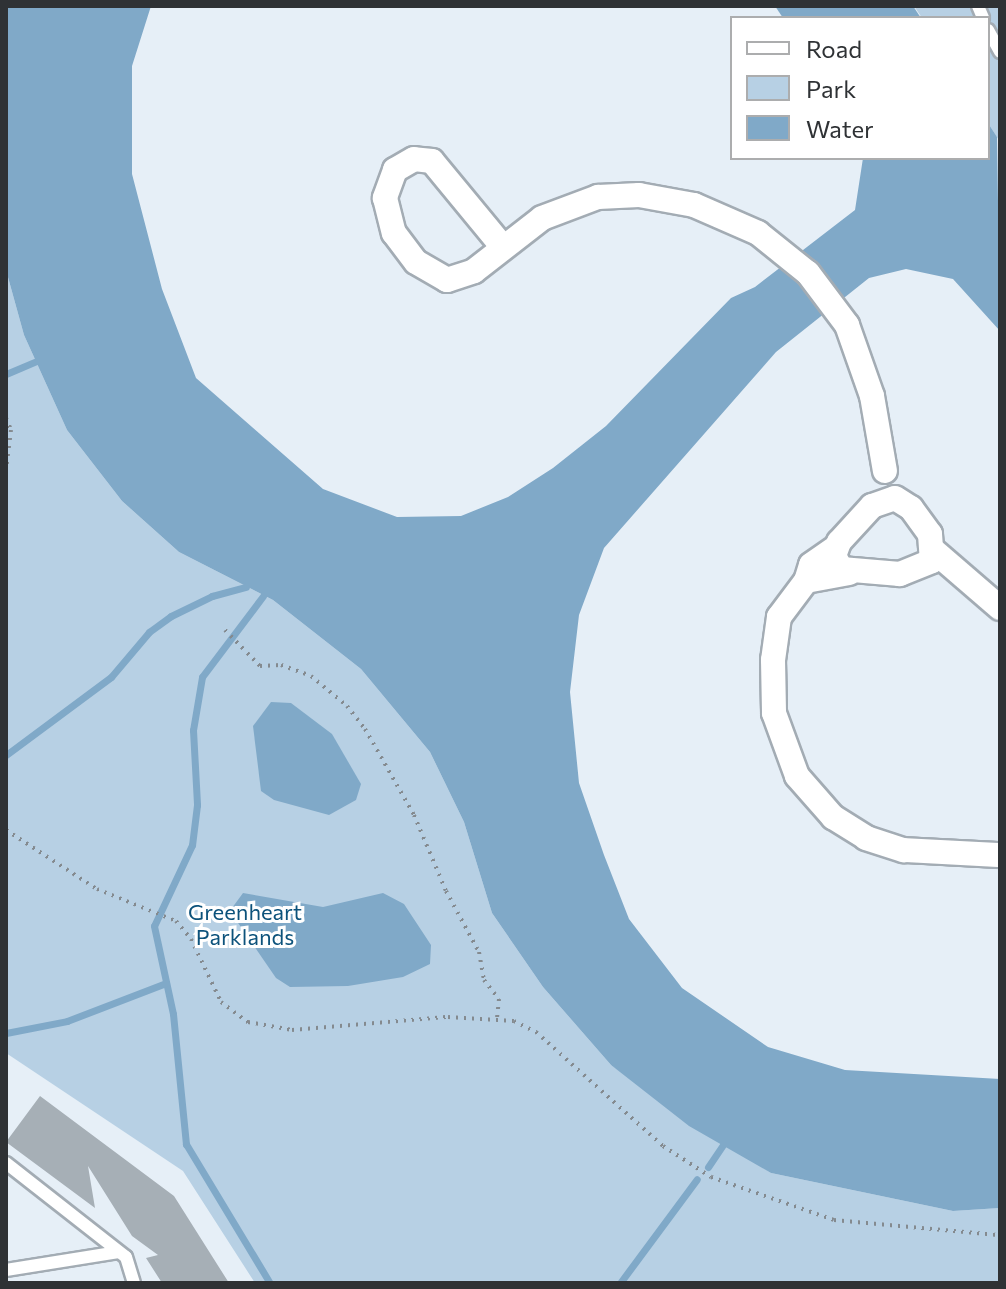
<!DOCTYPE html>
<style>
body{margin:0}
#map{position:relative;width:1006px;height:1289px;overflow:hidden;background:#e6eff7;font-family:Commissioner,sans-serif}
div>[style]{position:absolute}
.green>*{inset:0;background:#b7d0e4}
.water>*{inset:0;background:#80a9c8}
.stream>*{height:7px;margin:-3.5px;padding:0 3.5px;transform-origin:3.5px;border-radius:3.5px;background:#80a9c8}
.building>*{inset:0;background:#a6afb6}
.path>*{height:4px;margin-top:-2px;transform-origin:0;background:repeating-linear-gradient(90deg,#848a8f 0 2px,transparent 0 8px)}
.roads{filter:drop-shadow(2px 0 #a3acb4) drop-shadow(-2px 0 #a3acb4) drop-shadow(0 2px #a3acb4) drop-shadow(0 -2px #a3acb4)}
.lane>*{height:12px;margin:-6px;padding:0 6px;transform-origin:6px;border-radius:6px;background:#fff}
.street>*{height:24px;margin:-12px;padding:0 12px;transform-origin:12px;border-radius:12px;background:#fff}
span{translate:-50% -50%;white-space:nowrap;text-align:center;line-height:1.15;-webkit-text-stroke:6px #fff;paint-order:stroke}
.park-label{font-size:22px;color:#0c527b}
.frame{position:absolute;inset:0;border:8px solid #2f3235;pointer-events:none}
.legend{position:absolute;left:730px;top:16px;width:260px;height:144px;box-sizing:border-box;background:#fff;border:2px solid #acadae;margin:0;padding:10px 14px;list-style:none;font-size:24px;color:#2f3235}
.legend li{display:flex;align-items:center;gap:16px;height:40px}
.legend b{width:40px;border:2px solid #acadae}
</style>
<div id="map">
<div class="green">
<div style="clip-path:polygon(914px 6px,1000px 6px,1000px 142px,988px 123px,988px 18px,922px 18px)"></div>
<div style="clip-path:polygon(6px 270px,24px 335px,67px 430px,122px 501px,179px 552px,273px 600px,361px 669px,430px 752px,464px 822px,492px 913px,543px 987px,611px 1065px,771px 1173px,953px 1211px,1000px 1208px,1000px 1283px,255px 1283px,183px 1171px,6px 1053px)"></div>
</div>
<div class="water">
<div style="clip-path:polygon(6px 6px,151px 6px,132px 66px,132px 174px,162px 289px,196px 378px,323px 489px,397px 517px,461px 516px,508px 497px,553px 468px,606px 426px,731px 298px,755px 287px,855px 210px,863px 158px,988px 158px,988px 123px,997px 137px,1000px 331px,953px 279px,906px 269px,869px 278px,776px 352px,604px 548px,579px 615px,570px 692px,579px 783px,604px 855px,629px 919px,682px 988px,768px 1047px,845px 1070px,1000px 1079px,1000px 1208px,953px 1211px,771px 1173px,689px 1126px,611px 1065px,543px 987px,492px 913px,464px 822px,430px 752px,361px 669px,273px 600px,179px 552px,122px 501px,67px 430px,24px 335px,6px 270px)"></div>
<div style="clip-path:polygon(775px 6px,913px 6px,921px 18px,783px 18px)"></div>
<div style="clip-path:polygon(271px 702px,291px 703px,332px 734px,361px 784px,356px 800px,329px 815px,274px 800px,261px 791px,253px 726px)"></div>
<div style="clip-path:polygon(243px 893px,323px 907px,383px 893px,404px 904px,431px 945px,430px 964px,403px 977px,348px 986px,290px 987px,276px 978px,236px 920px,232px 908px)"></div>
</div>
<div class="stream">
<div style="left:6px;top:374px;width:33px;rotate:-23deg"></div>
<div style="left:263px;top:596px;width:101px;rotate:127deg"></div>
<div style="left:202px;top:677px;width:54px;rotate:99.6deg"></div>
<div style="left:193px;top:730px;width:75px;rotate:86.9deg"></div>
<div style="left:197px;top:805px;width:40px;rotate:97.1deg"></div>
<div style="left:192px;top:845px;width:89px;rotate:115.1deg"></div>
<div style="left:154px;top:926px;width:90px;rotate:77.8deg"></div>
<div style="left:173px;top:1014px;width:131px;rotate:84.3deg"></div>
<div style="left:186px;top:1144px;width:162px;rotate:58.9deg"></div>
<div style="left:6px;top:755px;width:131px;rotate:-36.6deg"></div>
<div style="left:111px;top:677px;width:59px;rotate:-49.8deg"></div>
<div style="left:149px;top:632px;width:27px;rotate:-36deg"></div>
<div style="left:171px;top:616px;width:46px;rotate:-26deg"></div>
<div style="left:212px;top:596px;width:35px;rotate:-15deg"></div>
<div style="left:6px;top:1033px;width:62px;rotate:-11.1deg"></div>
<div style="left:67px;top:1021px;width:106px;rotate:-21deg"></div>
<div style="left:708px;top:1167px;width:27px;rotate:-56deg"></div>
<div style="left:620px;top:1283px;width:129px;rotate:-53.5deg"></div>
</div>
<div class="building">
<div style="clip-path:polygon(40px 1096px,174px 1196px,229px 1283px,162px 1283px,146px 1258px,158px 1255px,132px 1236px,88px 1166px,95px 1208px,6px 1142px)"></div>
</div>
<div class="path">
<div style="left:6px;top:418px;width:13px;rotate:67deg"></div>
<div style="left:11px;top:430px;width:38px;rotate:97deg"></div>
<div style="left:225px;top:630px;width:50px;rotate:45.8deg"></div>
<div style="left:260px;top:666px;width:21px;rotate:-3deg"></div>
<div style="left:281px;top:665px;width:32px;rotate:20deg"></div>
<div style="left:311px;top:676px;width:47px;rotate:39.8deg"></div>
<div style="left:347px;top:706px;width:29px;rotate:52deg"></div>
<div style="left:365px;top:729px;width:99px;rotate:60.3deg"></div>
<div style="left:414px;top:815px;width:82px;rotate:67.2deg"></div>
<div style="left:446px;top:891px;width:69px;rotate:61.6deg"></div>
<div style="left:479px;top:952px;width:28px;rotate:80deg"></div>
<div style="left:484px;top:980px;width:24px;rotate:52deg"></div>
<div style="left:499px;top:999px;width:19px;rotate:96deg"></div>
<div style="left:6px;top:830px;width:108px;rotate:33deg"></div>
<div style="left:97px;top:889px;width:85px;rotate:22.1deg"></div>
<div style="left:176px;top:921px;width:23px;rotate:50deg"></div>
<div style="left:191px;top:939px;width:70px;rotate:64.5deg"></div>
<div style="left:221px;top:1002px;width:34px;rotate:37deg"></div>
<div style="left:248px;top:1022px;width:45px;rotate:10.3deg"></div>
<div style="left:292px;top:1030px;width:157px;rotate:-4.8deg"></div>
<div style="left:448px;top:1017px;width:66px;rotate:3.5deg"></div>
<div style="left:514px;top:1021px;width:25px;rotate:27deg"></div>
<div style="left:536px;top:1032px;width:171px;rotate:41.9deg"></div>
<div style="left:663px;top:1146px;width:57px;rotate:32.9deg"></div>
<div style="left:711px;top:1177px;width:130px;rotate:19.3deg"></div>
<div style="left:834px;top:1220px;width:167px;rotate:5.2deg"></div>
</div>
<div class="roads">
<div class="lane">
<div style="left:978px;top:6px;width:13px;rotate:67deg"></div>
<div style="left:988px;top:30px;width:25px;rotate:61deg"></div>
<div style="left:6px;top:1163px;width:152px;rotate:38.1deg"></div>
<div style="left:126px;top:1257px;width:27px;rotate:73deg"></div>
<div style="left:6px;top:1270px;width:114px;rotate:-9.1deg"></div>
</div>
<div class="street">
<div style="left:502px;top:246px;width:110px;rotate:-129.5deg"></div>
<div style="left:432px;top:161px;width:18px;rotate:-174deg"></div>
<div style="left:414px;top:159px;width:22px;rotate:150deg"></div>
<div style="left:395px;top:170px;width:30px;rotate:110deg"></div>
<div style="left:385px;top:198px;width:36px;rotate:76deg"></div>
<div style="left:394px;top:233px;width:36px;rotate:53deg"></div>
<div style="left:416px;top:262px;width:36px;rotate:30deg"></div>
<div style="left:447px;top:280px;width:28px;rotate:-18deg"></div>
<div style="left:474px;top:271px;width:86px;rotate:-37.9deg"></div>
<div style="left:542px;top:218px;width:60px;rotate:-20.6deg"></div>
<div style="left:598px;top:197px;width:41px;rotate:-2.8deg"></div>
<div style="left:639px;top:195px;width:56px;rotate:10.3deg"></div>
<div style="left:694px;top:205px;width:70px;rotate:23.6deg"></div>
<div style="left:758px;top:233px;width:64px;rotate:38.7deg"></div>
<div style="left:808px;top:273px;width:65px;rotate:53.1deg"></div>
<div style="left:847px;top:325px;width:75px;rotate:70.6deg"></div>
<div style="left:872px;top:396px;width:76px;rotate:80.2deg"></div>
<div style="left:895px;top:498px;width:19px;rotate:32deg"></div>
<div style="left:911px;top:508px;width:32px;rotate:54deg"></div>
<div style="left:930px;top:534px;width:27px;rotate:86deg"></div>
<div style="left:932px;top:561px;width:35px;rotate:158deg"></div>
<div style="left:900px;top:574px;width:59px;rotate:-175.2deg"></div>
<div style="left:841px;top:569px;width:15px;rotate:-118deg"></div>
<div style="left:834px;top:556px;width:15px;rotate:-70deg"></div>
<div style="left:839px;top:542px;width:49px;rotate:-47.5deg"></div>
<div style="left:872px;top:506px;width:24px;rotate:-19deg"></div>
<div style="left:835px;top:548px;width:29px;rotate:145deg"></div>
<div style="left:811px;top:565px;width:17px;rotate:107deg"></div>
<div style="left:806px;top:581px;width:44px;rotate:-10.5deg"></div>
<div style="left:934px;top:551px;width:87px;rotate:40.8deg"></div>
<div style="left:806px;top:581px;width:45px;rotate:126.9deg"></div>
<div style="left:779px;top:617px;width:43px;rotate:97.9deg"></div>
<div style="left:773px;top:660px;width:53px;rotate:88.9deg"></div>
<div style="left:774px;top:713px;width:67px;rotate:69.9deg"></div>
<div style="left:797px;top:776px;width:55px;rotate:48.7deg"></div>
<div style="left:833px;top:817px;width:39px;rotate:32deg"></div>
<div style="left:866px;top:838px;width:40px;rotate:18deg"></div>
<div style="left:904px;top:850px;width:96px;rotate:3deg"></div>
</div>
</div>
<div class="park-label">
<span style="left:245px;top:924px">Greenheart<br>Parklands</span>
</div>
<div class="frame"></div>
<ul class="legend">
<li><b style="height:10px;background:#fff"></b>Road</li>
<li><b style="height:22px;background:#b7d0e4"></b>Park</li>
<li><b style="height:22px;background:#80a9c8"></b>Water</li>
</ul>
</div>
